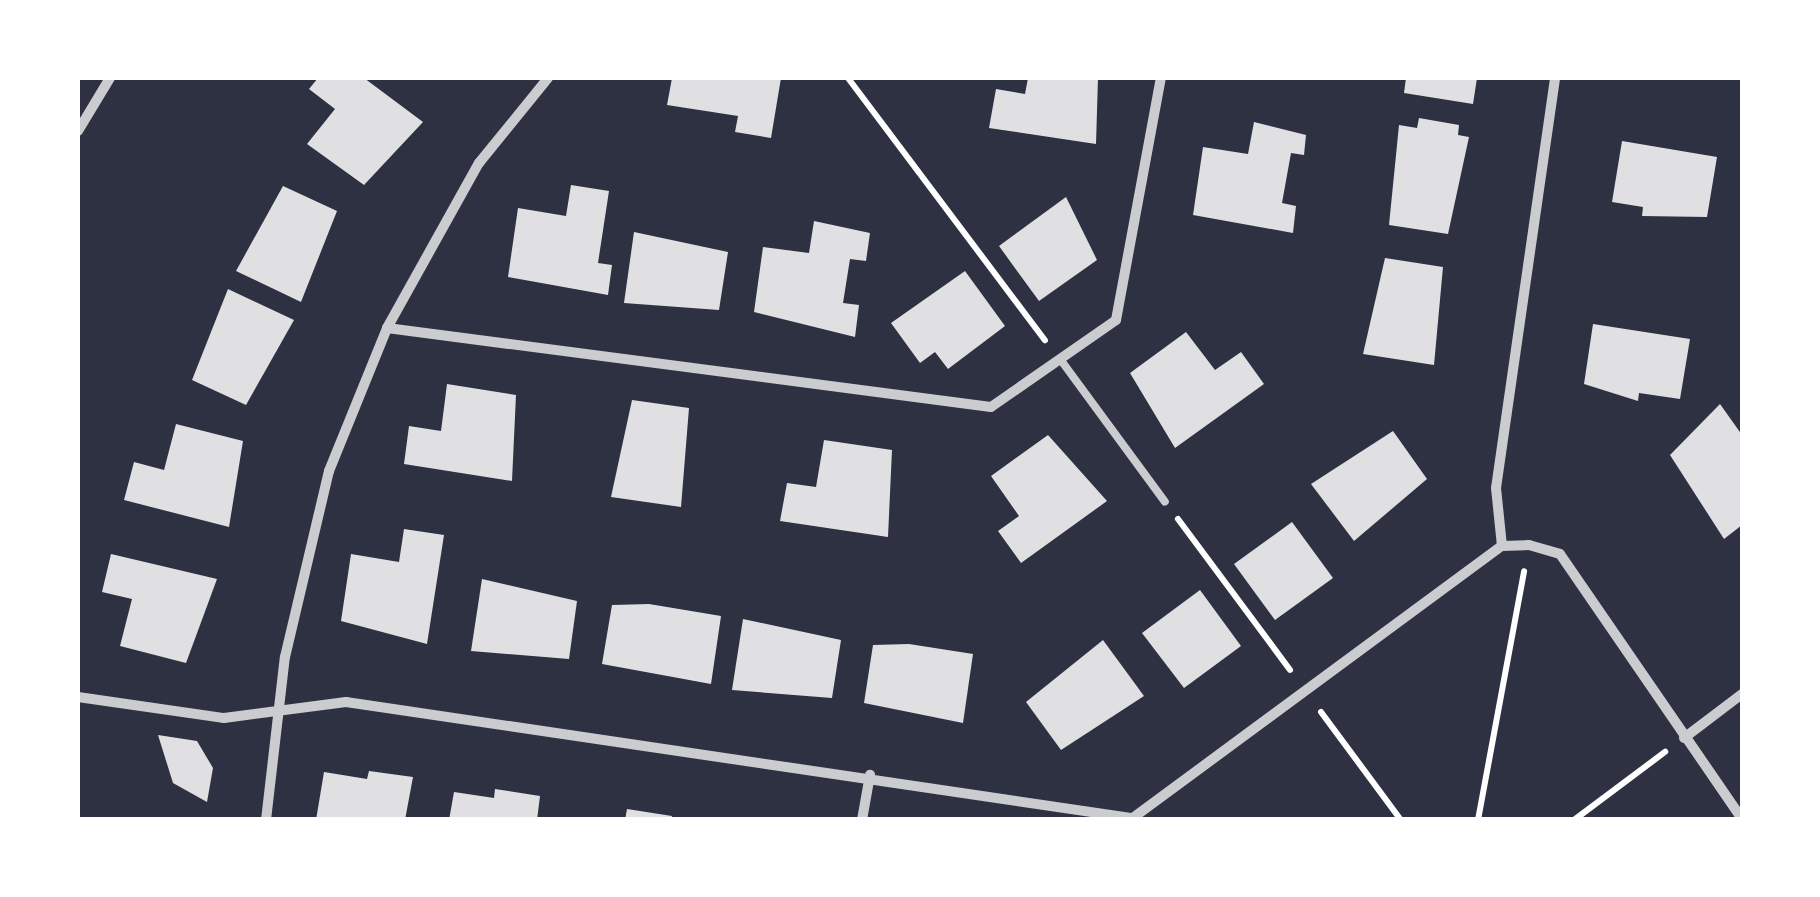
<!DOCTYPE html>
<style>
body{margin:0}
#map{position:relative;width:1820px;height:897px;overflow:hidden;background:#2d3142;font-family:"Open Sans",sans-serif}
div>[style]{position:absolute}
.building>*{inset:0;background:#e0e0e3}
.path>*{height:6px;margin:-3px;padding:0 3px;transform-origin:3px;border-radius:3px;background:#fff}
.service>*{height:8px;margin:-4px;padding:0 4px;transform-origin:4px;border-radius:4px;background:#caccd0}
.minor>*{height:10px;margin:-5px;padding:0 5px;transform-origin:5px;border-radius:5px;background:#caccd0}
span{translate:-50% -50%;white-space:nowrap;text-align:center;line-height:1.15;-webkit-text-stroke:9px #fff;paint-order:stroke}
.frame{position:absolute;inset:0;border:80px solid #fff;pointer-events:none}
</style>
<div id="map">
<div class="building">
<div style="clip-path:polygon(318px 78px,364px 78px,423px 122px,364px 185px,307px 144px,335px 109px,309px 89px)"></div>
<div style="clip-path:polygon(672px 78px,781px 78px,771px 138px,735px 132px,738px 116px,667px 105px)"></div>
<div style="clip-path:polygon(1028px 78px,1098px 78px,1096px 144px,989px 128px,996px 89px,1025px 94px)"></div>
<div style="clip-path:polygon(1406px 78px,1477px 78px,1473px 104px,1404px 93px)"></div>
<div style="clip-path:polygon(1419px 118px,1459px 125px,1458px 135px,1469px 137px,1448px 234px,1389px 225px,1399px 125px,1417px 128px)"></div>
<div style="clip-path:polygon(1254px 122px,1306px 135px,1304px 155px,1291px 153px,1282px 203px,1296px 206px,1293px 233px,1193px 215px,1203px 147px,1248px 154px)"></div>
<div style="clip-path:polygon(1622px 141px,1717px 157px,1707px 217px,1642px 216px,1643px 207px,1612px 202px)"></div>
<div style="clip-path:polygon(571px 185px,609px 191px,598px 263px,612px 265px,608px 295px,508px 277px,518px 208px,566px 216px)"></div>
<div style="clip-path:polygon(283px 186px,337px 211px,301px 302px,236px 271px)"></div>
<div style="clip-path:polygon(1066px 197px,1097px 260px,1039px 301px,999px 246px)"></div>
<div style="clip-path:polygon(814px 221px,870px 233px,866px 261px,850px 259px,843px 303px,859px 305px,855px 337px,754px 312px,763px 247px,809px 253px)"></div>
<div style="clip-path:polygon(634px 232px,728px 252px,719px 310px,624px 303px)"></div>
<div style="clip-path:polygon(1385px 258px,1443px 267px,1434px 365px,1363px 354px)"></div>
<div style="clip-path:polygon(965px 271px,1005px 326px,948px 369px,935px 352px,920px 363px,891px 323px)"></div>
<div style="clip-path:polygon(228px 289px,294px 320px,246px 405px,192px 380px)"></div>
<div style="clip-path:polygon(1593px 324px,1690px 339px,1680px 399px,1639px 393px,1638px 401px,1584px 384px)"></div>
<div style="clip-path:polygon(1186px 332px,1215px 370px,1241px 352px,1264px 384px,1175px 448px,1130px 373px)"></div>
<div style="clip-path:polygon(447px 384px,516px 395px,512px 481px,404px 464px,409px 426px,441px 431px)"></div>
<div style="clip-path:polygon(632px 400px,689px 408px,681px 507px,611px 497px)"></div>
<div style="clip-path:polygon(1720px 404px,1742px 435px,1742px 525px,1724px 539px,1670px 455px)"></div>
<div style="clip-path:polygon(176px 424px,243px 441px,229px 527px,124px 500px,134px 462px,164px 470px)"></div>
<div style="clip-path:polygon(1393px 431px,1427px 479px,1354px 541px,1311px 484px)"></div>
<div style="clip-path:polygon(1048px 435px,1107px 501px,1021px 563px,998px 531px,1019px 516px,991px 476px)"></div>
<div style="clip-path:polygon(824px 440px,892px 450px,888px 537px,780px 521px,787px 483px,816px 487px)"></div>
<div style="clip-path:polygon(1292px 522px,1333px 578px,1275px 620px,1234px 564px)"></div>
<div style="clip-path:polygon(404px 529px,444px 535px,427px 644px,341px 621px,351px 554px,399px 562px)"></div>
<div style="clip-path:polygon(111px 554px,217px 579px,186px 663px,120px 646px,132px 599px,102px 592px)"></div>
<div style="clip-path:polygon(482px 579px,577px 601px,569px 659px,471px 651px)"></div>
<div style="clip-path:polygon(1200px 590px,1241px 646px,1184px 688px,1142px 633px)"></div>
<div style="clip-path:polygon(649px 604px,721px 616px,711px 684px,602px 664px,612px 605px)"></div>
<div style="clip-path:polygon(743px 619px,841px 640px,832px 698px,732px 690px)"></div>
<div style="clip-path:polygon(1103px 640px,1144px 696px,1061px 750px,1026px 702px)"></div>
<div style="clip-path:polygon(909px 644px,973px 654px,963px 723px,864px 703px,873px 645px)"></div>
<div style="clip-path:polygon(158px 735px,197px 741px,213px 768px,207px 802px,173px 783px)"></div>
<div style="clip-path:polygon(369px 771px,413px 777px,405px 820px,316px 820px,324px 772px,367px 779px)"></div>
<div style="clip-path:polygon(495px 789px,540px 796px,537px 820px,449px 820px,454px 792px,494px 798px)"></div>
<div style="clip-path:polygon(627px 809px,672px 816px,671px 820px,625px 820px)"></div>
</div>
<div class="path">
<div style="left:848px;top:78px;width:328px;rotate:53.1deg"></div>
<div style="left:1178px;top:519px;width:188px;rotate:53.4deg"></div>
<div style="left:1321px;top:712px;width:134px;rotate:53.5deg"></div>
<div style="left:1478px;top:820px;width:253px;rotate:-79.5deg"></div>
<div style="left:1574px;top:820px;width:114px;rotate:-36.8deg"></div>
</div>
<div class="service">
<div style="left:1063px;top:363px;width:172px;rotate:53.7deg"></div>
</div>
<div class="minor">
<div style="left:78px;top:131px;width:62px;rotate:-58.9deg"></div>
<div style="left:387px;top:328px;width:609px;rotate:7.45deg"></div>
<div style="left:991px;top:407px;width:152px;rotate:-34.8deg"></div>
<div style="left:1116px;top:320px;width:246px;rotate:-79.5deg"></div>
<div style="left:1502px;top:546px;width:58px;rotate:-95.9deg"></div>
<div style="left:1496px;top:488px;width:414px;rotate:-81.8deg"></div>
<div style="left:78px;top:697px;width:148px;rotate:8.2deg"></div>
<div style="left:224px;top:718px;width:123px;rotate:-7.5deg"></div>
<div style="left:346px;top:702px;width:795px;rotate:8.4deg"></div>
<div style="left:1684px;top:738px;width:73px;rotate:-37.2deg"></div>
<div style="left:266px;top:820px;width:164px;rotate:-83.4deg"></div>
<div style="left:285px;top:657px;width:191px;rotate:-76.7deg"></div>
<div style="left:329px;top:471px;width:154px;rotate:-67.9deg"></div>
<div style="left:387px;top:328px;width:189px;rotate:-60.9deg"></div>
<div style="left:479px;top:163px;width:109px;rotate:-50.9deg"></div>
<div style="left:862px;top:820px;width:46px;rotate:-79.9deg"></div>
<div style="left:1130px;top:820px;width:462px;rotate:-36.4deg"></div>
<div style="left:1502px;top:546px;width:27px;rotate:-2deg"></div>
<div style="left:1529px;top:545px;width:32px;rotate:16deg"></div>
<div style="left:1560px;top:554px;width:321px;rotate:55.5deg"></div>
</div>
<div class="frame"></div>
</div>
